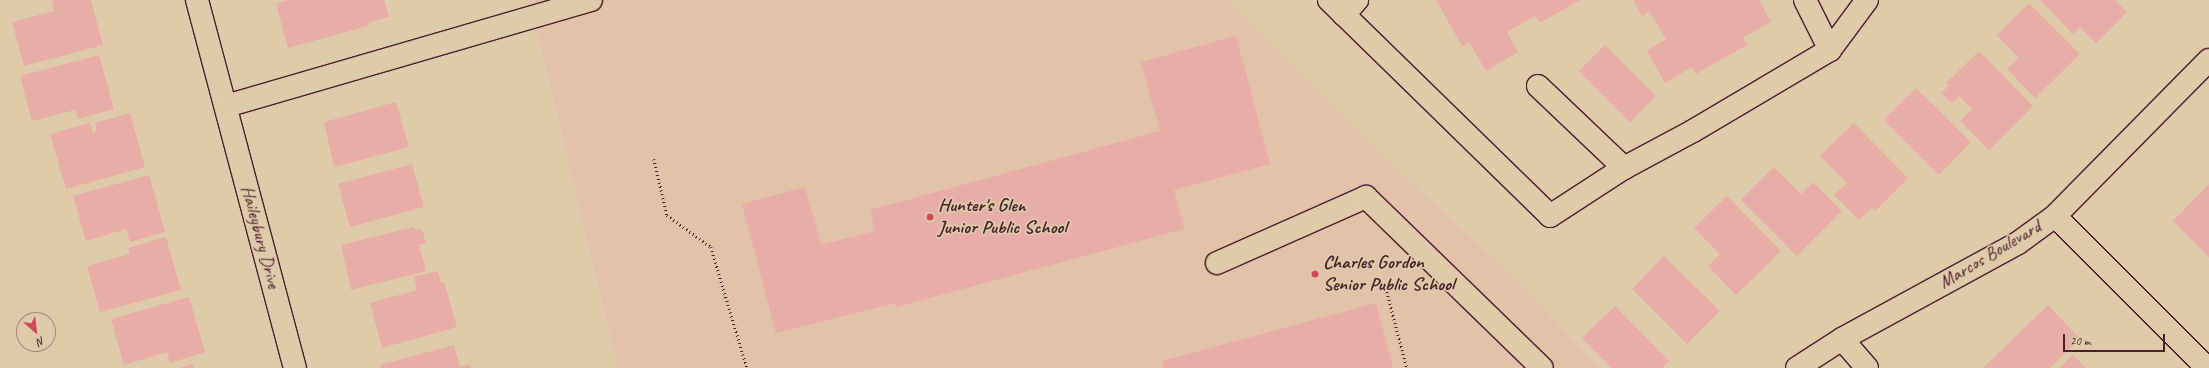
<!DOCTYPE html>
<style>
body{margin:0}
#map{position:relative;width:2209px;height:368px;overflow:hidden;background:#dfcbaa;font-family:Caveat,sans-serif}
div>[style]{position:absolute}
.built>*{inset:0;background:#e2c2a9}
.building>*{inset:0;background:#e8ada7}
.path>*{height:2.5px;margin-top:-1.25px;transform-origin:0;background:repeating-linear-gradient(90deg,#4a1f2b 0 1px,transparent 0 4px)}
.roads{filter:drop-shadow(1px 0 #4a1f2b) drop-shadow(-1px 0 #4a1f2b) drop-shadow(0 1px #4a1f2b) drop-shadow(0 -1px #4a1f2b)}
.minor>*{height:22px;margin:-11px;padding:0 11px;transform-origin:11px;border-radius:11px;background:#dfcbaa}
.dots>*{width:11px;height:11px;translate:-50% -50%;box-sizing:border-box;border:2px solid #dfcbaa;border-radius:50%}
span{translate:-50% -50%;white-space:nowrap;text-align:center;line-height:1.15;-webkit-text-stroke:3.5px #dfcbaa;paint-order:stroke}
.poi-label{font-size:19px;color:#4a1f2b;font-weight:700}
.left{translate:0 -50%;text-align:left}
.street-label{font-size:19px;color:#4a1f2b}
.north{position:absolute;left:16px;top:312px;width:40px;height:40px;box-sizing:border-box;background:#dfcbaa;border:1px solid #a38677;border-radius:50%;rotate:152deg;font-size:11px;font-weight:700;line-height:16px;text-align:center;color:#4a1f2b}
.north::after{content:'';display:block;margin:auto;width:14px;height:18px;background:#d1495b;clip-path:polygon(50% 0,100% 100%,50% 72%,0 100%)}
.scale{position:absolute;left:2063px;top:334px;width:102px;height:18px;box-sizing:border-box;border:2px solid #4a1f2b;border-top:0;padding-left:5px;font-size:12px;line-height:14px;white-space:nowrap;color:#4a1f2b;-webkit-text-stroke:3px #dfcbaa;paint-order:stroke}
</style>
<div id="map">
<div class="built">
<div style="clip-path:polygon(530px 0,1228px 0,1400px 172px,1522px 285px,1598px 368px,618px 368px)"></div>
</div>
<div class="building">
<div style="clip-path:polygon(56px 0,91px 0,103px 45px,24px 66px,12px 22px,54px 11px,52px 1px)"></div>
<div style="clip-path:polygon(288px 0,384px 0,389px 17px,367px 23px,368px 26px,288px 48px,276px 4px)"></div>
<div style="clip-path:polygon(1436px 0,1580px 0,1540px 23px,1535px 16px,1507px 32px,1518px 52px,1486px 71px,1469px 42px,1462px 46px)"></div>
<div style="clip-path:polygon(1633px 0,1759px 0,1771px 22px,1743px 38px,1747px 45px,1696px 74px,1692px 67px,1665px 83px,1647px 51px,1666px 39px,1649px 11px,1642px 16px)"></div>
<div style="clip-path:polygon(2040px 0,2115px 0,2127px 12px,2096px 43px,2080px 27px,2073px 34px)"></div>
<div style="clip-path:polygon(2029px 3px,2080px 54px,2035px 98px,2007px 69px,2019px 58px,1997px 35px)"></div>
<div style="clip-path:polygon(1236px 36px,1270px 164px,1174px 190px,1184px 229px,896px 307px,895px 303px,776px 333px,742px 204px,805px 187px,821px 245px,875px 231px,870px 210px,1160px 131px,1141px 62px)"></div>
<div style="clip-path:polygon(1605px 45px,1656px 96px,1630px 122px,1579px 71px)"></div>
<div style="clip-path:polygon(1979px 51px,2033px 106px,1989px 150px,1960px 121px,1972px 109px,1959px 96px,1952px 103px,1941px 93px,1949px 86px,1946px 83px)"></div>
<div style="clip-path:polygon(99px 55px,114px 109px,78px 119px,75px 110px,32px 121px,20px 76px)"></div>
<div style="clip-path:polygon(1916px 88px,1971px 142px,1939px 175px,1884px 120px)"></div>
<div style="clip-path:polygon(396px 102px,409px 147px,334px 167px,324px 122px)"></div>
<div style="clip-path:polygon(130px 113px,145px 167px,66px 189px,50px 134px,90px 123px,93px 133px,97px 132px,95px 123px)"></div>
<div style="clip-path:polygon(1854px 123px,1908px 178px,1875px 211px,1872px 208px,1859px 220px,1834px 195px,1847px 183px,1820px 156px)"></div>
<div style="clip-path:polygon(412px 164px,424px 207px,350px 227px,338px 184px)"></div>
<div style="clip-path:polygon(1774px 167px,1801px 194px,1813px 182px,1842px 211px,1797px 256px,1741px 200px)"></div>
<div style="clip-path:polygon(149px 175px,165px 232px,130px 242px,126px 229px,86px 241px,73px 196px)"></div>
<div style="clip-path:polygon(2209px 184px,2209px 257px,2173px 221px)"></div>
<div style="clip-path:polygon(1727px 196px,1781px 251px,1736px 295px,1708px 266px,1720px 254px,1694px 228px)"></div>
<div style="clip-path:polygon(414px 227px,415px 230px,422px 229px,426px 243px,419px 245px,426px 271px,351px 290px,341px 245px)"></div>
<div style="clip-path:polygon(166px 237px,181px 290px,100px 312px,87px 266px,130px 254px,128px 248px)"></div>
<div style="clip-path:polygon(1664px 256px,1720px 311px,1687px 344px,1632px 289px)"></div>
<div style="clip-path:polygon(438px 271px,441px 283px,444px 282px,457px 327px,382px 348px,370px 303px,417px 290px,414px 277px)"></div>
<div style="clip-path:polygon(189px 297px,205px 352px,170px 363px,167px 352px,124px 365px,111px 319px)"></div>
<div style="clip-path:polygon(1376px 303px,1393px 368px,1164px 368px,1162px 361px)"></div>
<div style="clip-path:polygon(2048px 305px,2080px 339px,2050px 368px,1983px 368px)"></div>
<div style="clip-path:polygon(1615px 306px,1669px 361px,1662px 368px,1612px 368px,1582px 338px)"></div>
<div style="clip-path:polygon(454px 345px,460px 367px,470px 364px,471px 368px,381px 368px,380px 365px)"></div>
<div style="clip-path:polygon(2073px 355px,2086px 368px,2059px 368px)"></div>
<div style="clip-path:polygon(192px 364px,194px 368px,179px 368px)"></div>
</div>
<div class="path">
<div style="left:654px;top:159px;width:57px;rotate:76.9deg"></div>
<div style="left:667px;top:215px;width:54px;rotate:36deg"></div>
<div style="left:711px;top:247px;width:126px;rotate:73.4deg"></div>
<div style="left:1386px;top:288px;width:83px;rotate:75.3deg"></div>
</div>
<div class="roads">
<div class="minor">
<div style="left:197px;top:0;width:381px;rotate:75.1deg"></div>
<div style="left:1329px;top:0;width:309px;rotate:44.3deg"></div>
<div style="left:1550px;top:216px;width:88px;rotate:-33deg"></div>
<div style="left:1624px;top:168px;width:78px;rotate:-28.2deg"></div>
<div style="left:1693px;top:131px;width:159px;rotate:-30.6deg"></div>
<div style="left:1805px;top:0;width:56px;rotate:63.4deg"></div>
<div style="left:1830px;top:50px;width:62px;rotate:-53.5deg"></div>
<div style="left:1344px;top:15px;width:20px;rotate:-49deg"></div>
<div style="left:1538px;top:86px;width:119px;rotate:43.6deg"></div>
<div style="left:226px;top:106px;width:380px;rotate:-16.2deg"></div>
<div style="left:2055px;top:216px;width:215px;rotate:45deg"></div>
<div style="left:1217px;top:263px;width:163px;rotate:-23.9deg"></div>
<div style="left:1366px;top:197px;width:245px;rotate:44.2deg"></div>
<div style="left:1842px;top:339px;width:38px;rotate:49deg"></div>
<div style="left:1797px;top:368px;width:54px;rotate:-32.8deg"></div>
<div style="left:1842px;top:339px;width:200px;rotate:-28.6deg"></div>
<div style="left:2018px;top:243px;width:46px;rotate:-36.1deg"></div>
<div style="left:2055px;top:216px;width:219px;rotate:-45.4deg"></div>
</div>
</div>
<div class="dots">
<div style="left:930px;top:217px;background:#d1495b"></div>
<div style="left:1315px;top:274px;background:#d1495b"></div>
</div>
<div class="poi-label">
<span class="left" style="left:938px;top:217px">Hunter's Glen<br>Junior Public School</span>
<span class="left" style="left:1323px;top:274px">Charles Gordon<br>Senior Public School</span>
</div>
<div class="street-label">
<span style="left:260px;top:237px;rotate:75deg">Haileybury Drive</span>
<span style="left:1990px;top:255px;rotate:-31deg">Marcos Boulevard</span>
</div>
<div class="north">N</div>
<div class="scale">20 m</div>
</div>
